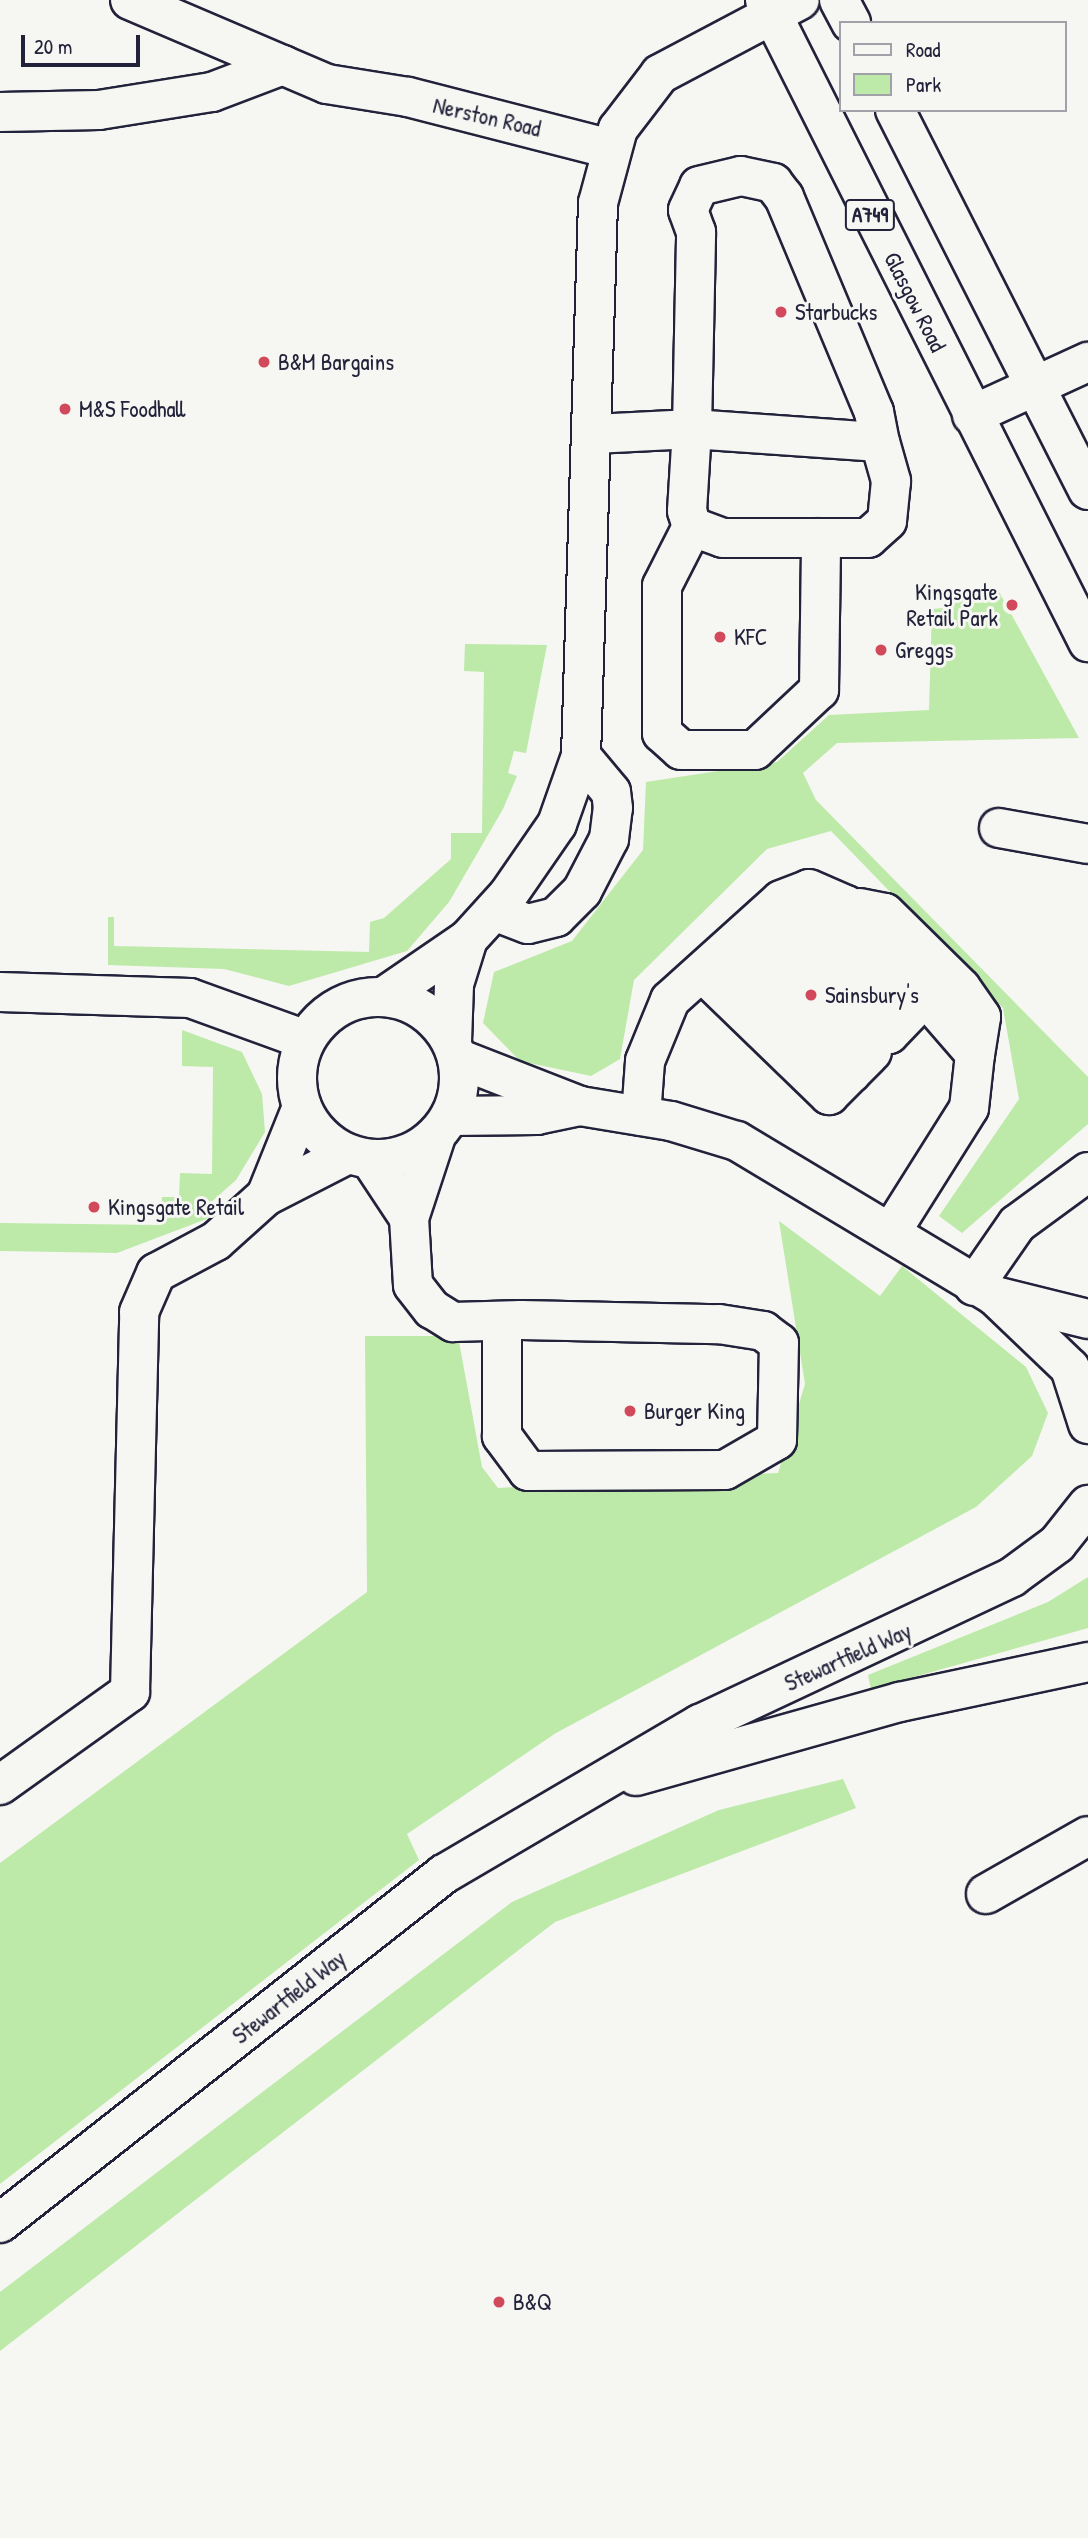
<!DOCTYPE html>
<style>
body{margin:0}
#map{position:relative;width:1088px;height:2538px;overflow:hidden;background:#f6f6f2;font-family:"Patrick Hand",sans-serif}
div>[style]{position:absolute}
.green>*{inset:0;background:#bdeaa8}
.roads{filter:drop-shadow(2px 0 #22223b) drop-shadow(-2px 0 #22223b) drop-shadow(0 2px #22223b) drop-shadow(0 -2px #22223b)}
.minor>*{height:38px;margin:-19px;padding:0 19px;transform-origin:19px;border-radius:19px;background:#f6f6f2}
.minor>.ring{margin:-19px;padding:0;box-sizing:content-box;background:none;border:38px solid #f6f6f2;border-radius:50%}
.major>*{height:38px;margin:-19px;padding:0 19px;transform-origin:19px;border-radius:19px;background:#f6f6f2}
.dots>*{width:19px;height:19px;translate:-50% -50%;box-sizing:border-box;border:4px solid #f6f6f2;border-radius:50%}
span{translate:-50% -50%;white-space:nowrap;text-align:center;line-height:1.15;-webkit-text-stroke:6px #f6f6f2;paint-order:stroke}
.shield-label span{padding:2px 5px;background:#f6f6f2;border:2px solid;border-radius:5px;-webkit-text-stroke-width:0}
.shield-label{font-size:21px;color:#22223b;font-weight:700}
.street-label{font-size:23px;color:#22223b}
.poi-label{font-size:23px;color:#22223b}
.left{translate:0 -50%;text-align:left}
.right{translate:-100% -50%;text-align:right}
.legend{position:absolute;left:839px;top:21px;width:228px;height:91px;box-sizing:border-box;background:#f6f6f2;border:2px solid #a1a1a9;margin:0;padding:9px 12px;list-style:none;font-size:21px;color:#22223b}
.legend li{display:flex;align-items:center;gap:14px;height:35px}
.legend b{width:35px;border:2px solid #a1a1a9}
.scale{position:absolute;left:21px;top:35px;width:119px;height:32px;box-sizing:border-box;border:4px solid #22223b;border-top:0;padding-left:9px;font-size:21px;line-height:24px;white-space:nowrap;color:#22223b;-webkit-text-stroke:5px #f6f6f2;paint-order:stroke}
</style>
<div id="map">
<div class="green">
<div style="clip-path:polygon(943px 588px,997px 588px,1079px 738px,837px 743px,803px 773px,816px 800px,1088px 1077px,1088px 1124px,962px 1233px,939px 1216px,1019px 1099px,1003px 1008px,831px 831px,767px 849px,634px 980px,620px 1059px,591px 1076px,520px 1061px,483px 1023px,494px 972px,572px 941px,643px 850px,646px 782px,777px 762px,829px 715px,929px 710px,932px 609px,945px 608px)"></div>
<div style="clip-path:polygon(465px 644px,547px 645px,526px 753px,514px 751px,508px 773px,517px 776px,503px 809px,449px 902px,407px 951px,289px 986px,224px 969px,108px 965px,108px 917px,114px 917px,114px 946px,369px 952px,370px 922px,384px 918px,451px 859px,451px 833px,482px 833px,484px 672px,464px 671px)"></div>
<div style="clip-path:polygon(182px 1030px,242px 1052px,262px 1094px,265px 1132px,236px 1180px,209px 1204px,217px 1215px,117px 1253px,0 1251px,0 1223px,161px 1225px,162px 1197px,179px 1197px,180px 1173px,212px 1174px,213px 1067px,182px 1066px)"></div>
<div style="clip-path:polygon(779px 1221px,880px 1296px,902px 1266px,1026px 1367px,1048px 1413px,1032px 1456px,976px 1507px,556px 1733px,407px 1834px,419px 1860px,0 2184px,0 1863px,367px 1592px,365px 1336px,458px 1336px,482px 1467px,498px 1488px,778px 1473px,805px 1384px)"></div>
<div style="clip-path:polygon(1088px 1577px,1088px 1628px,871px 1689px,868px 1675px,1048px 1602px)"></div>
<div style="clip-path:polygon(843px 1779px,856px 1808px,555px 1922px,0 2351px,0 2292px,512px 1902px,719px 1810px)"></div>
</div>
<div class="roads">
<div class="minor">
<div style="left:130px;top:0;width:214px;rotate:23.1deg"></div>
<div style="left:327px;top:84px;width:82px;rotate:9.1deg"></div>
<div style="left:408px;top:97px;width:209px;rotate:14.4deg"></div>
<div style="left:0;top:112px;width:99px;rotate:-1.2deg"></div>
<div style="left:99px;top:110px;width:114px;rotate:-9.1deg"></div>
<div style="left:212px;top:92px;width:76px;rotate:-20.8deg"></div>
<div style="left:972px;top:415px;width:128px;rotate:-24.6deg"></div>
<div style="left:594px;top:434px;width:98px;rotate:-2.9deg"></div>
<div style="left:692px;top:429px;width:188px;rotate:4deg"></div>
<div style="left:880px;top:442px;width:41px;rotate:74.2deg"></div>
<div style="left:891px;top:481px;width:40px;rotate:95.7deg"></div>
<div style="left:887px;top:521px;width:25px;rotate:138deg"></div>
<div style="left:868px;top:538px;width:145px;rotate:180deg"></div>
<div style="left:723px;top:538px;width:33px;rotate:-160deg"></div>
<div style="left:692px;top:527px;width:17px;rotate:-107deg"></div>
<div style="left:687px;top:511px;width:82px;rotate:-86.5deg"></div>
<div style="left:692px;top:429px;width:197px;rotate:-88.8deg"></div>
<div style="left:696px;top:232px;width:23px;rotate:-110deg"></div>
<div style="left:688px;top:210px;width:26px;rotate:-65deg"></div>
<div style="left:699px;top:186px;width:43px;rotate:-13.4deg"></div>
<div style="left:741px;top:176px;width:33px;rotate:12deg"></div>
<div style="left:773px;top:183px;width:18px;rotate:52deg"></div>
<div style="left:784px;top:197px;width:233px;rotate:67.3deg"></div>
<div style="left:874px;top:412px;width:31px;rotate:79deg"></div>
<div style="left:692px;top:527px;width:66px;rotate:117deg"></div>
<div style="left:662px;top:586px;width:147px;rotate:90deg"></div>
<div style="left:662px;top:733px;width:25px;rotate:42deg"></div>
<div style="left:681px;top:750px;width:74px"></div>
<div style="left:755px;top:750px;width:88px;rotate:-43.2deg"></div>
<div style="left:819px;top:690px;width:152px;rotate:-89.2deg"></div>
<div style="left:999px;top:828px;width:90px;rotate:10.2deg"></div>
<div style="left:790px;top:897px;width:166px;rotate:43.5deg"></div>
<div style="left:859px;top:908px;width:26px;rotate:11deg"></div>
<div style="left:885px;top:913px;width:107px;rotate:44.6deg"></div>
<div style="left:961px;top:988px;width:35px;rotate:55deg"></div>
<div style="left:981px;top:1017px;width:37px;rotate:99deg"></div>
<div style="left:494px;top:911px;width:36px;rotate:21deg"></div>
<div style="left:528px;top:924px;width:29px;rotate:-14deg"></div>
<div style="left:556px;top:917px;width:37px;rotate:-45deg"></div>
<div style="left:582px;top:891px;width:59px;rotate:-62.6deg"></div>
<div style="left:609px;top:839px;width:31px;rotate:-83deg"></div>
<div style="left:613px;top:808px;width:16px;rotate:-97deg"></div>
<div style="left:611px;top:792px;width:47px;rotate:-129.8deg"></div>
<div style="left:763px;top:917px;width:172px;rotate:42.9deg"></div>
<div style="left:889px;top:1034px;width:30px;rotate:-46deg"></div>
<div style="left:743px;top:935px;width:174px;rotate:42.2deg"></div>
<div style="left:722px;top:955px;width:175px;rotate:42.5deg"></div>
<div style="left:851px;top:1073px;width:25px;rotate:-45deg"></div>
<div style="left:702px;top:972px;width:177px;rotate:44.1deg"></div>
<div style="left:829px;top:1095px;width:31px;rotate:-45deg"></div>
<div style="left:0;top:992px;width:190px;rotate:1.8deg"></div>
<div style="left:190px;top:998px;width:123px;rotate:19.9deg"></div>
<div style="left:385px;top:996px;width:101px;rotate:-34.5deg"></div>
<div style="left:468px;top:939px;width:59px;rotate:-47.7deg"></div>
<div style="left:508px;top:895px;width:86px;rotate:-55.4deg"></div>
<div style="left:557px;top:824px;width:72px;rotate:-70.6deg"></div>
<div style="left:581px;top:756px;width:553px;rotate:-88.24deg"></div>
<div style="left:598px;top:203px;width:77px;rotate:-74.9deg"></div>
<div style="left:618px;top:129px;width:69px;rotate:-52.6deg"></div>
<div style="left:660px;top:74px;width:158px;rotate:-27.9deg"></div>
<div class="ring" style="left:297px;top:997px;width:124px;height:124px"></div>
<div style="left:452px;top:1042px;width:58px;rotate:-88deg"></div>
<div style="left:454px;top:984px;width:47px;rotate:-72.7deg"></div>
<div style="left:457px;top:1058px;width:132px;rotate:21.3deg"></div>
<div style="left:580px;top:1106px;width:92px;rotate:9.4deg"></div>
<div style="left:671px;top:1121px;width:69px;rotate:16.9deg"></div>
<div style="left:737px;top:1141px;width:301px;rotate:31deg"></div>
<div style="left:995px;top:1296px;width:96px;rotate:13.9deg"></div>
<div style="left:450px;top:1116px;width:87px;rotate:-0.7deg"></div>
<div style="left:537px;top:1115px;width:44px;rotate:-11.8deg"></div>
<div style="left:641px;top:1116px;width:55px;rotate:-85.8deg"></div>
<div style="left:645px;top:1061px;width:66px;rotate:-67.7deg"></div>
<div style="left:670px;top:1000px;width:149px;rotate:-42deg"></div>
<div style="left:781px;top:900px;width:30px;rotate:-21deg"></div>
<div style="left:809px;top:889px;width:40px;rotate:23.4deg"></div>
<div style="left:846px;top:905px;width:197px;rotate:49.1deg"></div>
<div style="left:975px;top:1054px;width:54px;rotate:96.3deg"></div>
<div style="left:969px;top:1108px;width:146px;rotate:122.2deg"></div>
<div style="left:436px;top:1136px;width:86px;rotate:108.2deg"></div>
<div style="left:409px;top:1218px;width:67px;rotate:86.6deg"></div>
<div style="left:413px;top:1285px;width:31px;rotate:52deg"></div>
<div style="left:432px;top:1309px;width:25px;rotate:32deg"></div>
<div style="left:453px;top:1322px;width:68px;rotate:-1.7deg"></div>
<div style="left:521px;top:1320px;width:198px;rotate:1.2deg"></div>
<div style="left:719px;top:1324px;width:45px;rotate:9deg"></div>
<div style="left:763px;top:1331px;width:20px;rotate:37deg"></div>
<div style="left:779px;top:1343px;width:97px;rotate:91.2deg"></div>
<div style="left:777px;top:1440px;width:60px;rotate:150deg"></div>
<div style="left:725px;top:1470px;width:197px;rotate:179.7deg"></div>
<div style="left:528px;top:1471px;width:44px;rotate:-126.6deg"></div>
<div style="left:502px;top:1436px;width:115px;rotate:-90deg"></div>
<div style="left:370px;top:1159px;width:71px;rotate:56.5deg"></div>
<div style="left:266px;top:1196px;width:96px;rotate:-68deg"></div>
<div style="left:974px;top:1286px;width:75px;rotate:-55.3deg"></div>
<div style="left:1017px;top:1224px;width:88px;rotate:-36.2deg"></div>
<div style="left:997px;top:1298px;width:101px;rotate:43.8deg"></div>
<div style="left:1070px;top:1368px;width:59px;rotate:72.2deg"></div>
<div style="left:636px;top:1776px;width:274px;rotate:-15.7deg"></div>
<div style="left:900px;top:1702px;width:192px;rotate:-12deg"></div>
<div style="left:0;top:1785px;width:160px;rotate:-35.6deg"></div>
<div style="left:130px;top:1692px;width:380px;rotate:-88.6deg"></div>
<div style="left:139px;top:1312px;width:43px;rotate:-66.4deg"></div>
<div style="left:156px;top:1273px;width:68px;rotate:-28.1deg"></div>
<div style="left:216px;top:1241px;width:67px;rotate:-42deg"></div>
<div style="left:266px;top:1196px;width:92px;rotate:-27.1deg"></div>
<div style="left:986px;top:1894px;width:117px;rotate:-29.6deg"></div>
<div style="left:0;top:2223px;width:565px;rotate:-38.17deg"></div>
<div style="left:444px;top:1874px;width:297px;rotate:-30.4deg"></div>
<div style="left:700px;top:1724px;width:345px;rotate:-25.2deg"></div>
<div style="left:1012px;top:1577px;width:56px;rotate:-36.3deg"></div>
<div style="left:1057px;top:1544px;width:50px;rotate:-51.5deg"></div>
</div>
<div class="major">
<div style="left:765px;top:0;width:719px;rotate:63.29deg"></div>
<div style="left:839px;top:0;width:26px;rotate:62deg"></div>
<div style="left:895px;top:110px;width:426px;rotate:63.1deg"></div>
</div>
</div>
<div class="dots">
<div style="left:781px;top:312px;background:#d1495b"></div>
<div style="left:264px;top:362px;background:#d1495b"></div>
<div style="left:65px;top:409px;background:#d1495b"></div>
<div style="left:1012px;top:605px;background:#d1495b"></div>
<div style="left:720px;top:637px;background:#d1495b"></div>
<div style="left:881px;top:650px;background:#d1495b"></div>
<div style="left:811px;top:995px;background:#d1495b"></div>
<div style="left:94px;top:1207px;background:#d1495b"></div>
<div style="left:630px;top:1411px;background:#d1495b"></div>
<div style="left:499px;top:2302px;background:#d1495b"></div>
</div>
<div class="shield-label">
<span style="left:870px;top:215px">A749</span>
</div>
<div class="street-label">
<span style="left:487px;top:117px;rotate:13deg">Nerston Road</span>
<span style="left:915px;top:302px;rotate:63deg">Glasgow Road</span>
<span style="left:848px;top:1657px;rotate:-24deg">Stewartfield Way</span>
<span style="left:289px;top:1997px;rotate:-38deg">Stewartfield Way</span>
</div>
<div class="poi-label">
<span class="left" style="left:795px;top:312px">Starbucks</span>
<span class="left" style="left:278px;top:362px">B&amp;M Bargains</span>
<span class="left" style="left:79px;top:409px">M&amp;S Foodhall</span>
<span class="right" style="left:998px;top:605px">Kingsgate<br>Retail Park</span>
<span class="left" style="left:734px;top:637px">KFC</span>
<span class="left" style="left:895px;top:650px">Greggs</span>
<span class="left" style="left:825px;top:995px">Sainsbury's</span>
<span class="left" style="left:108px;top:1207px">Kingsgate Retail</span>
<span class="left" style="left:644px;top:1411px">Burger King</span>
<span class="left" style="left:513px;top:2302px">B&amp;Q</span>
</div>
<ul class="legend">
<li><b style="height:9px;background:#f6f6f2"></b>Road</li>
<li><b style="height:19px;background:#bdeaa8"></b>Park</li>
</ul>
<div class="scale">20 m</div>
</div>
